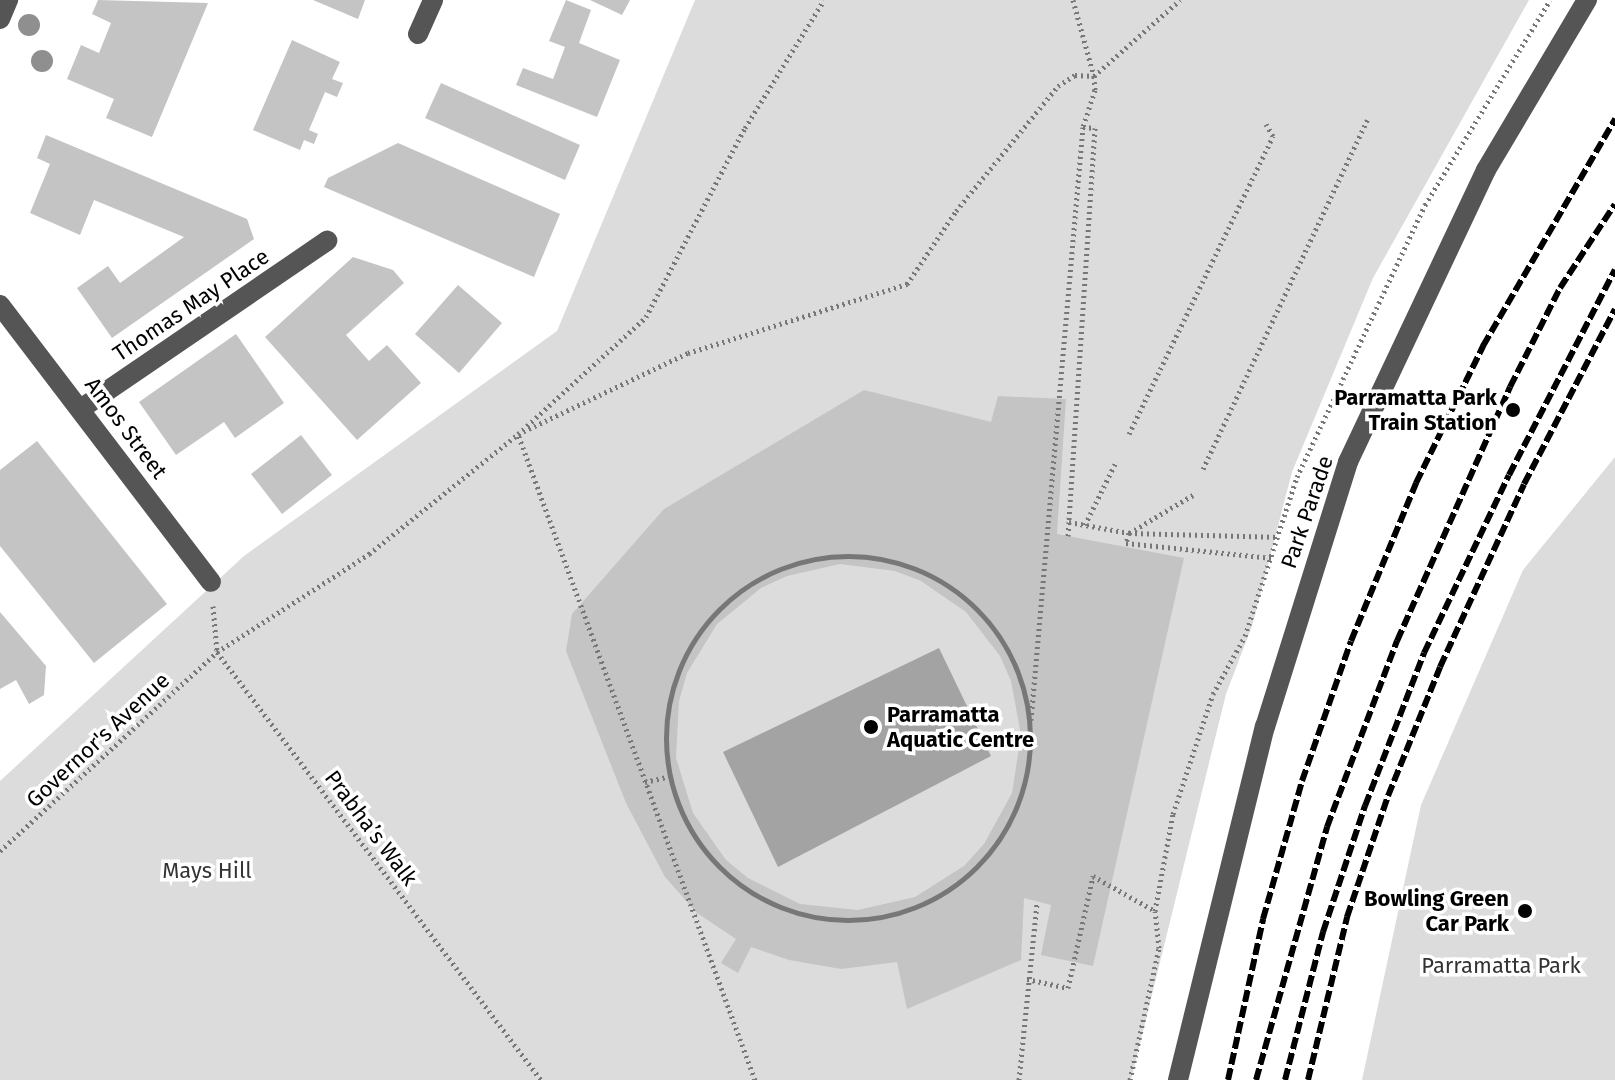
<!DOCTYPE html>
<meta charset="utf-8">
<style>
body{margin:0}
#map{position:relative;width:1615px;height:1080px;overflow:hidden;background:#fff;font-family:"Fira Sans",sans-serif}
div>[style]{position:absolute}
.green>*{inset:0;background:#dcdcdc}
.water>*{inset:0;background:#a3a3a3}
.building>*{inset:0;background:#c4c4c4}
.path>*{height:5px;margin-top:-2.5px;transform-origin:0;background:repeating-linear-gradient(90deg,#777 0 2px,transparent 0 6px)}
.path>.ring{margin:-2.5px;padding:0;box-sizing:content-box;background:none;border:5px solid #777;border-radius:50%}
.minor>*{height:20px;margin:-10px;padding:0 10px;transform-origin:10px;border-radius:10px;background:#555}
.rail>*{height:6px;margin-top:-3px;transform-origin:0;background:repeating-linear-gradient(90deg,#000 0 12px,transparent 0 16px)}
.trees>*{width:22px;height:22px;margin:-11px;border-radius:50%;background:#8f8f8f}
.dots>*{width:22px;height:22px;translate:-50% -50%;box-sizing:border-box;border:4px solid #fff;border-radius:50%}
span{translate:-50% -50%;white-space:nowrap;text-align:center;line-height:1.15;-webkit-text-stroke:7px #fff;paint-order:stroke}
.street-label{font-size:22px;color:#000}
.poi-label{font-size:22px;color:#000;font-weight:700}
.right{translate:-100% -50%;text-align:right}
.left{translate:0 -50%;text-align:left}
.park-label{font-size:22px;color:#333}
</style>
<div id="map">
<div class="green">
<div style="clip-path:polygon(695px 0,1529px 0,1373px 278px,1292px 472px,1252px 626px,1226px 694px,1131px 1080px,0 1080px,0 781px,244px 556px,557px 331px)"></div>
<div style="clip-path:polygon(1615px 457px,1615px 1080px,1362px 1080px,1421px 805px,1523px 570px)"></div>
</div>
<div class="water">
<div style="clip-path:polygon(939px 648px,991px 756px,778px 867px,723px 752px)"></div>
</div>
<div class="building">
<div style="clip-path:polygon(98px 0,208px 3px,152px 137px,106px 118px,114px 99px,67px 79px,81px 45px,99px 53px,111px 23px,92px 14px)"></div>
<div style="clip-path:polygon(313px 0,365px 0,358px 19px)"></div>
<div style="clip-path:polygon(566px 0,591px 10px,579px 43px,620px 60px,597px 117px,516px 85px,523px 68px,553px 79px,565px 47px,549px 41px)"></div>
<div style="clip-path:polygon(590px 0,630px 0,622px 15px)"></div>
<div style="clip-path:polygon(292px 40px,340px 62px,332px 79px,343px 83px,337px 97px,325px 92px,309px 130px,318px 134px,314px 144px,304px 140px,300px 150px,253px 130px)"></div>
<div style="clip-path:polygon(441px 83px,580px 145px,565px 180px,425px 118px)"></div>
<div style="clip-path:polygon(46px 135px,247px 219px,254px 239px,112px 338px,77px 288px,108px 266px,120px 283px,184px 237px,94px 200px,80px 235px,30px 213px,50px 164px,37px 158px)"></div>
<div style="clip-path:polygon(398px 143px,560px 214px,534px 277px,324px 187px,328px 178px)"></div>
<div style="clip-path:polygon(353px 257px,393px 270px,404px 283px,346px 335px,369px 361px,387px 345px,421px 383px,357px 440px,265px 337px)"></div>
<div style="clip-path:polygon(458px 285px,502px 323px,459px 373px,415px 334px)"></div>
<div style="clip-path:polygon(236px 334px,284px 403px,235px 438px,224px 422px,176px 455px,139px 402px)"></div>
<div style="clip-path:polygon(evenodd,864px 390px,991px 422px,998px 396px,1066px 399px,1057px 534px,1184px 558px,1093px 966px,1041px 955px,1051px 905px,1024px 898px,1021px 960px,907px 1009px,897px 962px,841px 969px,789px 960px,751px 947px,738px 973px,721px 963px,736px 939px,697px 913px,665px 877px,626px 803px,566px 651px,572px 614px,664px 509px,864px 390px,840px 564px,895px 571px,921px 581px,966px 612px,1000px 656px,1011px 681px,1021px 735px,1012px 793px,984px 844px,964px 866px,915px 897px,858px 910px,800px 904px,748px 878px,726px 860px,693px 813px,676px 758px,679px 701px,687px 673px,717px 624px,761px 588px,787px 576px,840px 564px)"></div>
<div style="clip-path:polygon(301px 435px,332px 475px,282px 514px,251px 474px)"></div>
<div style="clip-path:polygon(37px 441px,167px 604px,94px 663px,0 546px,0 470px)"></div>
<div style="clip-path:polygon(0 612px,46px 666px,44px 695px,29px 704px,16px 680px,0 689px)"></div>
</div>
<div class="path">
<div style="left:1073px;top:0;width:79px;rotate:74.6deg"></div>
<div style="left:1094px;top:76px;width:115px;rotate:-41.5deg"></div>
<div style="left:1129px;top:434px;width:331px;rotate:-64.2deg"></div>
<div style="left:1273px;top:136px;width:14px;rotate:-120deg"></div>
<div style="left:1203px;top:469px;width:386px;rotate:-64.8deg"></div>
<div style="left:1193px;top:495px;width:74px;rotate:149.3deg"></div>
<div style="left:1129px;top:533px;width:10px;rotate:107deg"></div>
<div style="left:1126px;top:543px;width:147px;rotate:5.9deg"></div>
<div style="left:1085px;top:525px;width:70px;rotate:-63.8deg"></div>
<div style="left:1068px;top:536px;width:14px;rotate:-86deg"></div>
<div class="ring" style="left:666px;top:556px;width:359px;height:359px"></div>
<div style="left:213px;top:606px;width:46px;rotate:85deg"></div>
<div style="left:217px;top:652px;width:537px;rotate:52.87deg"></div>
<div style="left:1031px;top:720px;width:595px;rotate:-84.99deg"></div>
<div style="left:645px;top:782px;width:27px;rotate:-13deg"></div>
<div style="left:0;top:851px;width:294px;rotate:-42.5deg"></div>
<div style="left:217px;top:652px;width:181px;rotate:-32.8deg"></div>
<div style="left:369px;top:554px;width:191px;rotate:-38.8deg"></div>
<div style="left:518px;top:434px;width:173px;rotate:-42.4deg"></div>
<div style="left:646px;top:317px;width:213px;rotate:-62.4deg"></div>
<div style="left:745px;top:128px;width:150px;rotate:-58.3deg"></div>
<div style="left:1027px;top:979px;width:42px;rotate:12.4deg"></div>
<div style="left:1068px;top:988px;width:115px;rotate:-77.4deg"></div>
<div style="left:1093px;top:876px;width:71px;rotate:29.4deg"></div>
<div style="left:755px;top:1080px;width:688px;rotate:-110.15deg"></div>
<div style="left:518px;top:434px;width:188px;rotate:-25.5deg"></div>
<div style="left:688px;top:353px;width:230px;rotate:-17.5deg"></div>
<div style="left:907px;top:284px;width:88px;rotate:-56.1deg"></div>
<div style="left:956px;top:211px;width:161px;rotate:-50.8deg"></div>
<div style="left:1058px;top:86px;width:20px;rotate:-33deg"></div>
<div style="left:1075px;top:75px;width:19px;rotate:3deg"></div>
<div style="left:1094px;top:76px;width:14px;rotate:86deg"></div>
<div style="left:1095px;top:90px;width:39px;rotate:108deg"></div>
<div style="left:1083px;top:127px;width:12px;rotate:5deg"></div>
<div style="left:1095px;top:128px;width:395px;rotate:93.8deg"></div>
<div style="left:1069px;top:522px;width:61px;rotate:10.4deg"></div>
<div style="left:1129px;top:533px;width:150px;rotate:1.5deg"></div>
<div style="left:1019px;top:1080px;width:179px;rotate:-84.2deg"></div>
<div style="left:1130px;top:1080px;width:135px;rotate:-77.6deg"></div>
<div style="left:1159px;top:948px;width:37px;rotate:-96deg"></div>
<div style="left:1155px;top:911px;width:99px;rotate:-79.5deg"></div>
<div style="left:1173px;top:814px;width:126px;rotate:-71.6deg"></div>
<div style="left:1213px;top:694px;width:66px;rotate:-61.1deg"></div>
<div style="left:1245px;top:636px;width:167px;rotate:-71.9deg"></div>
<div style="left:1297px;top:477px;width:301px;rotate:-64.8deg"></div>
<div style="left:1425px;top:205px;width:240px;rotate:-58.6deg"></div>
</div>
<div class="minor">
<div style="left:0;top:19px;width:21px;rotate:-67deg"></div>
<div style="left:418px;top:34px;width:37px;rotate:-66deg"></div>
<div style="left:0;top:305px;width:348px;rotate:52.7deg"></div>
<div style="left:82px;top:408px;width:297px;rotate:-34.3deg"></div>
<div style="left:1178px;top:1080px;width:364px;rotate:-76.2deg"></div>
<div style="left:1265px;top:727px;width:278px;rotate:-72.6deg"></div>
<div style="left:1348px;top:462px;width:323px;rotate:-64.7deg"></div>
<div style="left:1486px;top:170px;width:198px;rotate:-59.3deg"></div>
</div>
<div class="rail">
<div style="left:1228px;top:1080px;width:165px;rotate:-77.7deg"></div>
<div style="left:1263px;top:919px;width:143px;rotate:-74.2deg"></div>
<div style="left:1302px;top:781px;width:148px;rotate:-70.7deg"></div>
<div style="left:1351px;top:641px;width:171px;rotate:-67.6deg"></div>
<div style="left:1416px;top:483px;width:153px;rotate:-63.9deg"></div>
<div style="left:1483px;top:346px;width:263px;rotate:-59.8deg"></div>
<div style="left:1256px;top:1080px;width:263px;rotate:-74.3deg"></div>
<div style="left:1327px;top:827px;width:199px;rotate:-69.4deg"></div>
<div style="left:1397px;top:641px;width:278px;rotate:-66deg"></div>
<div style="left:1510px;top:387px;width:111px;rotate:-63.2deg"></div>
<div style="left:1560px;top:288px;width:100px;rotate:-56.8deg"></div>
<div style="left:1285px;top:1080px;width:153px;rotate:-75.6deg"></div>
<div style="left:1323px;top:932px;width:133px;rotate:-71.6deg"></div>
<div style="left:1365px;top:806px;width:164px;rotate:-68.9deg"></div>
<div style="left:1424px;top:653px;width:197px;rotate:-64.5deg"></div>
<div style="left:1509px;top:475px;width:231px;rotate:-62.7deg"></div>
<div style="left:1308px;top:1080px;width:168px;rotate:-76.5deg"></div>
<div style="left:1347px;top:917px;width:128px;rotate:-71.3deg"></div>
<div style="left:1388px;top:796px;width:139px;rotate:-68deg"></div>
<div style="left:1440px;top:667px;width:201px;rotate:-65.3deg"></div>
<div style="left:1524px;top:484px;width:197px;rotate:-62.5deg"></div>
</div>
<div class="trees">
<div style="left:29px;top:25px"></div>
<div style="left:42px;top:61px"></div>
</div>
<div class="dots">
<div style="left:1513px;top:410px;background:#000"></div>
<div style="left:871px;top:727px;background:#000"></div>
<div style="left:1525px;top:911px;background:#000"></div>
</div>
<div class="street-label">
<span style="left:191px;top:305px;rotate:-34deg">Thomas May Place</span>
<span style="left:126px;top:428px;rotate:53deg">Amos Street</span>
<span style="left:1307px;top:512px;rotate:-71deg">Park Parade</span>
<span style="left:98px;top:740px;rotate:-43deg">Governor's Avenue</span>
<span style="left:371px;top:828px;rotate:53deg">Prabha’s Walk</span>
</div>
<div class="poi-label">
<span class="right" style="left:1497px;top:410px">Parramatta Park<br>Train Station</span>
<span class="left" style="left:887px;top:727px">Parramatta<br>Aquatic Centre</span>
<span class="right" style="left:1509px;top:911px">Bowling Green<br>Car Park</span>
</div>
<div class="park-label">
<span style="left:207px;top:871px">Mays Hill</span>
<span style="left:1501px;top:966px">Parramatta Park</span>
</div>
</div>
